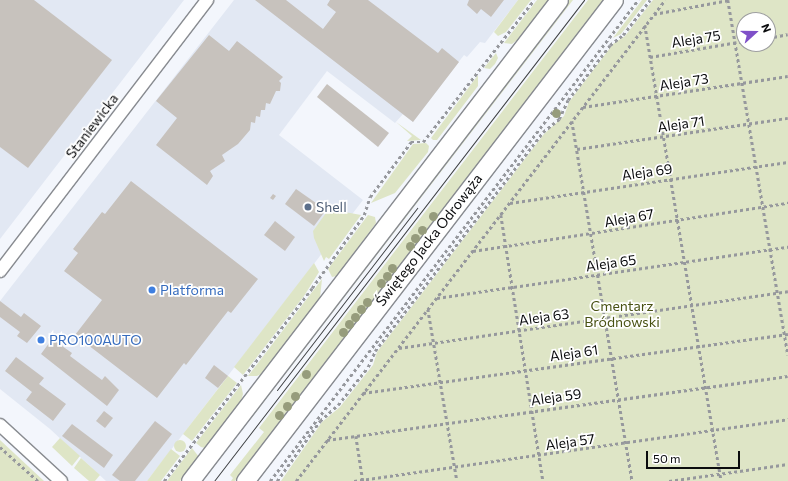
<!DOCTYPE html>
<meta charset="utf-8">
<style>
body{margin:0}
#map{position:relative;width:788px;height:481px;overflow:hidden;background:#f3f6fc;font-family:Commissioner,sans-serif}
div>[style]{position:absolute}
.built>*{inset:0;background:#e2e8f3}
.green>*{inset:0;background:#dee5c6}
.round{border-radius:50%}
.building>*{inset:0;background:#c7c2bd}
.path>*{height:2.5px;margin-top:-1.25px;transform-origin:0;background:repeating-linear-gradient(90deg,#96989d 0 3px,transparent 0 6px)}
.roads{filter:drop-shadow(1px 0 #888b90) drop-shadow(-1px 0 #888b90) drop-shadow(0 1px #888b90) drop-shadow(0 -1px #888b90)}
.minor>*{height:12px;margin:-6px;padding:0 6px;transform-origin:6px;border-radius:6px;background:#fff}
.secondary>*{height:17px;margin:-8.5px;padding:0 8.5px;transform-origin:8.5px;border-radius:8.5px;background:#fff}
.tram>*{height:1px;margin:-0.5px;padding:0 0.5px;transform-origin:0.5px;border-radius:0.5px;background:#3e4043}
.trees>*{width:9px;height:9px;margin:-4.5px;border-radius:50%;background:#969c7c}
.dots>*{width:11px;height:11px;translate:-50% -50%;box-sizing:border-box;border:2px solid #fff;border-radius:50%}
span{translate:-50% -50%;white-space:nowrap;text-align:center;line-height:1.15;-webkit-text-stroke:3.5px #fff;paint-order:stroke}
.street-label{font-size:14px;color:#0b0c0e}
.service-label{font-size:14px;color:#4e5e75}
.left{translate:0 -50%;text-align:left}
.shop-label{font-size:14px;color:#366cbe}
.park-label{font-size:14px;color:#495214}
.north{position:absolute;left:736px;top:12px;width:40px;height:40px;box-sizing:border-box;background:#fff;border:1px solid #9d9e9f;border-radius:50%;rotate:69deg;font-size:11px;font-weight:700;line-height:16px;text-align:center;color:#0b0c0e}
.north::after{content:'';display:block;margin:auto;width:14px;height:18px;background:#7f50c8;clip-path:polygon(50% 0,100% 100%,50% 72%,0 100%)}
.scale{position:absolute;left:646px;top:451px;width:94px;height:18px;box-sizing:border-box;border:2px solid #0b0c0e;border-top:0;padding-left:5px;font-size:12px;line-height:14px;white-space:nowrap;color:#0b0c0e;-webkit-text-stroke:3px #fff;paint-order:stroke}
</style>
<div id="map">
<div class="built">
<div style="clip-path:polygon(0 0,184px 0,0 239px)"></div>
<div style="clip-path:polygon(234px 0,518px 0,485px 43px,480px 42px,467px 57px,464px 55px,413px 122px,403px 114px,395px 123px,327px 71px,279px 135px,363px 200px,147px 481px,106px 481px,50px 429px,0 389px,0 301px)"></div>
</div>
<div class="green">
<div style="clip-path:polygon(518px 0,531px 0,506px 32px,498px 36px,494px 32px)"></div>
<div style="clip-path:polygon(537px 0,549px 0,517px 40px,512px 44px,504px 43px)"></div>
<div style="clip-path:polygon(568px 0,573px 0,250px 420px,246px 417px)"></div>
<div style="clip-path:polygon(588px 0,605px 0,235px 481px,231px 481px,233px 478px,230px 475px,264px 432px,259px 428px)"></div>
<div style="clip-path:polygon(642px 0,647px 0,621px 34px,613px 38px)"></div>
<div style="clip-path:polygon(evenodd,653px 0,788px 0,788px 481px,281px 481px,322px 422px,340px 407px,373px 365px,377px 352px,544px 134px,564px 116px,569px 102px,613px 44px,625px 36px,653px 0,744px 20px,768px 20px,768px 44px,744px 44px,744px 20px)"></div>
<div style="clip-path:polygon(496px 53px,498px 58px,495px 64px,490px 69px,484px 68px)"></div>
<div style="clip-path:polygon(478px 75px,478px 86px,437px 140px,433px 140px,431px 138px)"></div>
<div style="clip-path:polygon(396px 122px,421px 140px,407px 141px,412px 136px)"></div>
<div style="clip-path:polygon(426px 143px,429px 146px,428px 152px,395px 193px,371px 203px,413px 144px)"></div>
<div style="clip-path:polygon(334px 210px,361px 215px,329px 259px,326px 257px,324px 261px,314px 238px,313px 231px,326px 213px)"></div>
<div style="clip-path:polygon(368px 215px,375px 217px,376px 223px,337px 276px,332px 277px,328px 269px)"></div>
<div style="clip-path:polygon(314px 263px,319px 272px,304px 296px,243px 375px,234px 367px)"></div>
<div style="clip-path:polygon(322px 279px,320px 298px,263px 373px,257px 376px,248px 376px)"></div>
<div style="clip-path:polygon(228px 376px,237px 383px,192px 441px,183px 434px)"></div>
<div style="clip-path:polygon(241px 385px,243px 394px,241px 401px,205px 448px,201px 447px,196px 443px)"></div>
<div style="clip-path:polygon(60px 438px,80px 456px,72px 466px,52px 447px)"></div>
<div style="clip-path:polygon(0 440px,44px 481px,0 481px)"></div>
<div class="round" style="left:174px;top:440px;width:12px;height:12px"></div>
<div style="clip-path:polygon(192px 448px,199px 457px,180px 481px,167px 481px)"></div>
<div style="clip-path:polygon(171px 449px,180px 456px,161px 481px,147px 481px)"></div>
<div style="clip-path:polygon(81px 458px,100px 475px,95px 481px,89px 481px,74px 468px)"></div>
</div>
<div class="building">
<div style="clip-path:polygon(0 0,34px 0,112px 60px,28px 168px,0 147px)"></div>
<div style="clip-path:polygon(255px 0,286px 0,323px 29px,336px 12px,327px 5px,330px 0,368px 0,438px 53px,442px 48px,459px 62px,413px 122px)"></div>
<div style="clip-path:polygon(469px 0,504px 0,491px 17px,481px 9px,477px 14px,467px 5px)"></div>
<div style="clip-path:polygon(209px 35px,229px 51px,237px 41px,283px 77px,279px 81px,281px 83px,280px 91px,276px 91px,270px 104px,266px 103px,265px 110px,261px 110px,260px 117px,256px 116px,255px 123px,251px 122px,250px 130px,238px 144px,222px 155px,225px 161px,210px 171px,213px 176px,207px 185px,156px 145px,177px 118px,156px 101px)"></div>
<div style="clip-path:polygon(327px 84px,389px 133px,378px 147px,317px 97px)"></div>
<div style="clip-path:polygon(131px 181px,258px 279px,231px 313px,228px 311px,186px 365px,184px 363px,157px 398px,75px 335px,102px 300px,64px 271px,78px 253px,73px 249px,102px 212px,105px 214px)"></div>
<div style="clip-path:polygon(296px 189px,326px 210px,314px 226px,285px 204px)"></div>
<div style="clip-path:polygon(273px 194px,276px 196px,273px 200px,270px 198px)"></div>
<div style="clip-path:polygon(275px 221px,295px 237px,285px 251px,264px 235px)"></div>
<div style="clip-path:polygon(0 301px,21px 317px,24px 313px,41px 326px,27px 343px,17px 336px,20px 332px,0 317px)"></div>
<div style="clip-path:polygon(52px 339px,72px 353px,70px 356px,102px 380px,105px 376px,119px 390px,107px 406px,41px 354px)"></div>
<div style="clip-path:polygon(16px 357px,44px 378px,39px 384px,66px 404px,53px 421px,26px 400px,32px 392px,5px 371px)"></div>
<div style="clip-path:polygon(214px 365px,228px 376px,218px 388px,205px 378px)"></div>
<div style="clip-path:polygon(104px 411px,113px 418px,105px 428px,96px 421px)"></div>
<div style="clip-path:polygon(155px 421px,172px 434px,135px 481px,120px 481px,112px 475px)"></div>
<div style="clip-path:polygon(72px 424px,113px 455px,104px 468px,62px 436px)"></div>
</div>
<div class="path">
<div style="left:728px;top:0;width:360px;rotate:80.4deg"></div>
<div style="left:654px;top:14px;width:76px;rotate:-10.6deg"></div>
<div style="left:645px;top:25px;width:462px;rotate:80.5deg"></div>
<div style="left:768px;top:38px;width:20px;rotate:-11deg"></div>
<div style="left:650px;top:57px;width:95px;rotate:-9.7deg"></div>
<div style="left:583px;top:107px;width:207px;rotate:-8.6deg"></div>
<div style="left:572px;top:121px;width:365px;rotate:80.5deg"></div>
<div style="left:577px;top:149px;width:213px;rotate:-8.4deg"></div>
<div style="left:510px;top:203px;width:281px;rotate:-8.4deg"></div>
<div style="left:501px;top:215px;width:269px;rotate:81deg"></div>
<div style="left:473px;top:251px;width:319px;rotate:-8.7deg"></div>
<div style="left:437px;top:298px;width:355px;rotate:-8.3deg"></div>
<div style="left:428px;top:309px;width:174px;rotate:80.4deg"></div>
<div style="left:399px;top:348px;width:393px;rotate:-8.3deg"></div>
<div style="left:363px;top:393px;width:429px;rotate:-7.9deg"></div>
<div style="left:356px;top:436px;width:46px;rotate:81.2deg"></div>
<div style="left:327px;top:440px;width:465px;rotate:-7.9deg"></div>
<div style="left:0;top:447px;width:51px;rotate:41.8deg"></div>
<div style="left:164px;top:481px;width:243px;rotate:-52.5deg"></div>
<div style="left:312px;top:288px;width:90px;rotate:-54.5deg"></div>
<div style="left:364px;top:215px;width:19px;rotate:-72deg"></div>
<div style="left:370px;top:197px;width:69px;rotate:-53.3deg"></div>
<div style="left:411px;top:142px;width:12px"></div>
<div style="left:423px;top:142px;width:180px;rotate:-52deg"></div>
<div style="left:270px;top:481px;width:606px;rotate:-52.58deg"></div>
<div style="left:277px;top:481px;width:74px;rotate:-54.4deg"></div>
<div style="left:320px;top:421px;width:24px;rotate:-42deg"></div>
<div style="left:338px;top:405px;width:48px;rotate:-51.7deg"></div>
<div style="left:368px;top:367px;width:17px;rotate:-66deg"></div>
<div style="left:375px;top:351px;width:276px;rotate:-52.5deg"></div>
<div style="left:543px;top:132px;width:21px;rotate:-39deg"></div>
<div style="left:559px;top:119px;width:21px;rotate:-65deg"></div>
<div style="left:568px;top:100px;width:69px;rotate:-52.6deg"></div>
<div style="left:610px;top:45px;width:16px;rotate:-38deg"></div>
<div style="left:623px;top:35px;width:44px;rotate:-52.4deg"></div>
<div style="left:296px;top:481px;width:606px;rotate:-52.51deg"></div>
<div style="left:354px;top:481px;width:438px;rotate:-8.1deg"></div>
<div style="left:669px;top:481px;width:120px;rotate:-8.1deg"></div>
</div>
<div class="roads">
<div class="minor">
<div style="left:0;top:271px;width:341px;rotate:-52.6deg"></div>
<div style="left:0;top:425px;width:83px;rotate:42.6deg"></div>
</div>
<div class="secondary">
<div style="left:190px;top:481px;width:606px;rotate:-52.51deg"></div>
<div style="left:245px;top:481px;width:606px;rotate:-52.51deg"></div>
</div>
</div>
<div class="tram">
<div style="left:277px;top:390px;width:230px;rotate:-52.4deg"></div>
<div style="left:214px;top:481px;width:607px;rotate:-52.43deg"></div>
</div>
<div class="trees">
<div style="left:556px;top:113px"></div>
<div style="left:433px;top:216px"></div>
<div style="left:422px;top:230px"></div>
<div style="left:415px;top:238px"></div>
<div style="left:410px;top:246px"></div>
<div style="left:392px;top:268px"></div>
<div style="left:387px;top:276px"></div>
<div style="left:381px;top:283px"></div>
<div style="left:367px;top:302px"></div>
<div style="left:361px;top:309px"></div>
<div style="left:355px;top:317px"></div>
<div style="left:349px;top:324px"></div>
<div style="left:343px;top:332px"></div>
<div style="left:306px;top:374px"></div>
<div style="left:295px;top:396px"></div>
<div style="left:287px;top:406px"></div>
<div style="left:279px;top:415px"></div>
</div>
<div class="dots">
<div style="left:308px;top:207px;background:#5c6f8a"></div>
<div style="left:152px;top:290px;background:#3f7fe0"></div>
<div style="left:41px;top:340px;background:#3f7fe0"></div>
</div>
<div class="street-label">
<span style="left:696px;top:39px;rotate:-9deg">Aleja 75</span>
<span style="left:684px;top:82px;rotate:-9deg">Aleja 73</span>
<span style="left:681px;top:124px;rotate:-8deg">Aleja 71</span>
<span style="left:92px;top:126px;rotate:-53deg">Staniewicka</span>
<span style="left:647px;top:172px;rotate:-8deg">Aleja 69</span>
<span style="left:629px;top:218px;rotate:-10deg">Aleja 67</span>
<span style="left:429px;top:240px;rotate:-52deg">Świętego Jacka Odrowąża</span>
<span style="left:611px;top:263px;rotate:-8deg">Aleja 65</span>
<span style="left:544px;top:317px;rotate:-8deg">Aleja 63</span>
<span style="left:574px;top:353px;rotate:-8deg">Aleja 61</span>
<span style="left:556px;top:397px;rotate:-8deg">Aleja 59</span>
<span style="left:570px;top:442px;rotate:-8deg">Aleja 57</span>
</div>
<div class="service-label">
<span class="left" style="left:316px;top:207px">Shell</span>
</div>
<div class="shop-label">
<span class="left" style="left:160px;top:290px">Platforma</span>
<span class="left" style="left:49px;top:340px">PRO100AUTO</span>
</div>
<div class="park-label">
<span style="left:622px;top:314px">Cmentarz<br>Bródnowski</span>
</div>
<div class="north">N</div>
<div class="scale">50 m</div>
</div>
